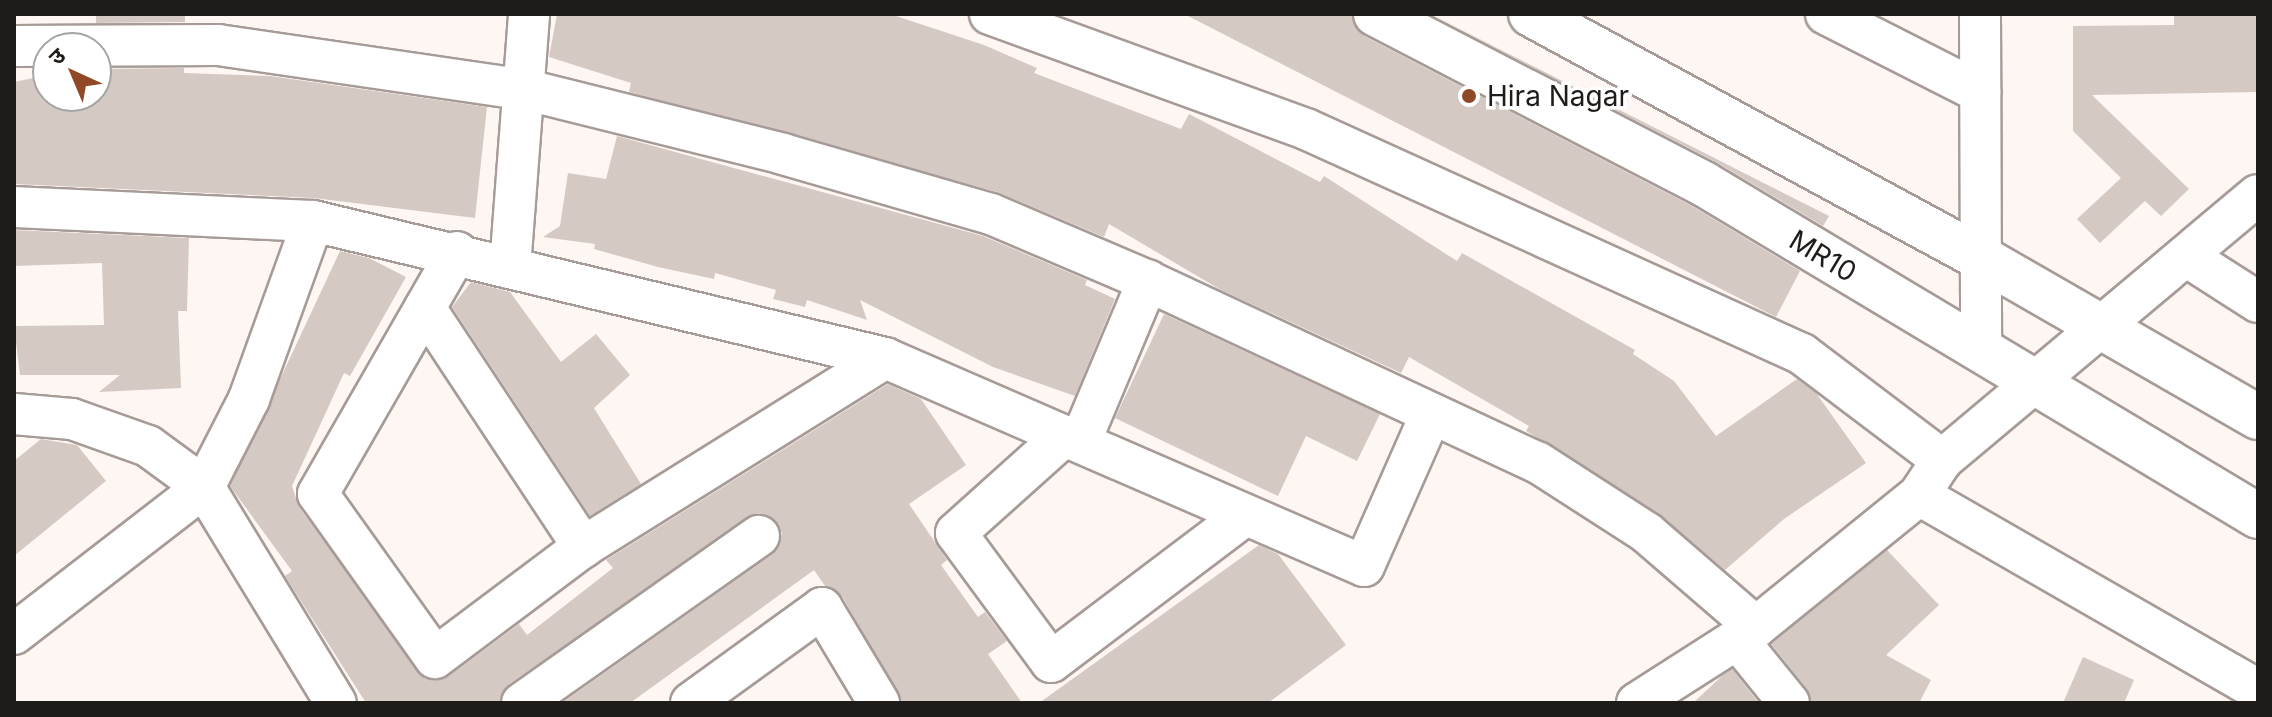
<!DOCTYPE html>
<meta charset="utf-8">
<style>
body{margin:0}
#map{position:relative;width:2272px;height:717px;overflow:hidden;background:#fdf6f3;font-family:Inter,"Noto Sans Devanagari",sans-serif}
div>[style]{position:absolute}
.building>*{inset:0;background:#d5c9c4}
.roads{filter:drop-shadow(2px 0 #a69b96) drop-shadow(-2px 0 #a69b96) drop-shadow(0 2px #a69b96) drop-shadow(0 -2px #a69b96)}
.minor>*{height:40px;margin:-20px;padding:0 20px;transform-origin:20px;border-radius:20px;background:#fff}
.major>*{height:44px;margin:-22px;padding:0 22px;transform-origin:22px;border-radius:22px;background:#fff}
.dots>*{width:22px;height:22px;translate:-50% -50%;box-sizing:border-box;border:4px solid #fff;border-radius:50%}
span{translate:-50% -50%;white-space:nowrap;text-align:center;line-height:1.15;-webkit-text-stroke:7px #fff;paint-order:stroke}
.poi-label{font-size:28px;color:#1f1b19}
.left{translate:0 -50%;text-align:left}
.street-label{font-size:28px;color:#1f1b19}
.frame{position:absolute;inset:0;border:16px solid #1f1b19;pointer-events:none}
.north{position:absolute;left:32px;top:32px;width:80px;height:80px;box-sizing:border-box;background:#fff;border:2px solid #a5a4a3;border-radius:50%;rotate:316deg;font-size:22px;font-weight:700;line-height:32px;text-align:center;color:#1f1b19}
.north::after{content:'';display:block;margin:auto;width:28px;height:36px;background:#904827;clip-path:polygon(50% 0,100% 100%,50% 72%,0 100%)}
</style>
<div id="map">
<div class="building">
<div style="clip-path:polygon(96px 14px,185px 14px,185px 22px,96px 23px)"></div>
<div style="clip-path:polygon(557px 14px,890px 14px,984px 45px,1037px 68px,1034px 73px,1181px 129px,1189px 114px,1320px 182px,1324px 176px,1457px 261px,1462px 253px,1635px 350px,1633px 354px,1674px 381px,1716px 436px,1797px 379px,1816px 393px,1866px 463px,1784px 519px,1725px 570px,1659px 514px,1526px 431px,1529px 426px,1409px 357px,1401px 373px,1221px 290px,1109px 224px,1104px 237px,997px 192px,629px 92px,631px 83px,549px 57px)"></div>
<div style="clip-path:polygon(1184px 14px,1351px 14px,1364px 36px,1692px 206px,1800px 271px,1776px 317px)"></div>
<div style="clip-path:polygon(1430px 14px,1829px 216px,1823px 226px,1716px 162px)"></div>
<div style="clip-path:polygon(2174px 14px,2257px 14px,2258px 92px,2092px 95px,2189px 189px,2161px 216px,2145px 201px,2100px 243px,2077px 219px,2121px 178px,2073px 131px,2073px 26px,2174px 25px)"></div>
<div style="clip-path:polygon(184px 68px,184px 73px,270px 76px,487px 107px,475px 218px,314px 198px,14px 184px,14px 82px,48px 75px,48px 96px,96px 96px,96px 69px)"></div>
<div style="clip-path:polygon(617px 136px,983px 236px,1087px 280px,1085px 285px,1115px 299px,1075px 396px,993px 367px,860px 300px,867px 320px,807px 300px,805px 307px,773px 299px,776px 290px,715px 273px,714px 279px,658px 267px,594px 249px,595px 244px,543px 237px,560px 226px,568px 173px,606px 179px)"></div>
<div style="clip-path:polygon(14px 230px,189px 238px,187px 311px,178px 311px,181px 388px,99px 392px,120px 375px,20px 375px,14px 326px,104px 325px,102px 263px,14px 266px)"></div>
<div style="clip-path:polygon(340px 251px,369px 258px,406px 277px,350px 376px,344px 373px,292px 486px,299px 507px,425px 679px,449px 676px,519px 624px,527px 635px,613px 568px,606px 560px,888px 384px,921px 399px,966px 465px,909px 504px,947px 560px,941px 565px,978px 617px,985px 612px,1007px 641px,988px 654px,1022px 703px,902px 703px,842px 596px,825px 586px,814px 570px,630px 703px,562px 703px,773px 554px,782px 533px,769px 516px,758px 513px,509px 684px,499px 703px,366px 703px,285px 576px,292px 571px,230px 486px)"></div>
<div style="clip-path:polygon(471px 282px,510px 292px,561px 362px,596px 334px,630px 375px,594px 408px,641px 484px,590px 516px,452px 307px)"></div>
<div style="clip-path:polygon(1164px 314px,1380px 414px,1357px 461px,1306px 436px,1278px 496px,1115px 418px)"></div>
<div style="clip-path:polygon(41px 439px,77px 445px,106px 481px,14px 556px,14px 461px)"></div>
<div style="clip-path:polygon(1259px 545px,1278px 554px,1346px 645px,1268px 703px,1039px 703px)"></div>
<div style="clip-path:polygon(1887px 550px,1939px 605px,1886px 655px,1931px 680px,1919px 703px,1811px 703px,1807px 689px,1771px 644px)"></div>
<div style="clip-path:polygon(2083px 657px,2134px 680px,2124px 703px,2063px 703px)"></div>
<div style="clip-path:polygon(1732px 669px,1759px 703px,1693px 703px,1723px 675px)"></div>
</div>
<div class="roads">
<div class="minor">
<div style="left:990px;top:14px;width:336px;rotate:20deg"></div>
<div style="left:1306px;top:129px;width:545px;rotate:24.4deg"></div>
<div style="left:1802px;top:354px;width:176px;rotate:37.1deg"></div>
<div style="left:1826px;top:14px;width:173px;rotate:26.9deg"></div>
<div style="left:1980px;top:14px;width:337px;rotate:89.8deg"></div>
<div style="left:14px;top:46px;width:204px;rotate:-0.3deg"></div>
<div style="left:218px;top:45px;width:312px;rotate:8.3deg"></div>
<div style="left:527px;top:90px;width:264px;rotate:14deg"></div>
<div style="left:783px;top:154px;width:216px;rotate:16.1deg"></div>
<div style="left:991px;top:214px;width:171px;rotate:23.1deg"></div>
<div style="left:1148px;top:281px;width:429px;rotate:25deg"></div>
<div style="left:1537px;top:462px;width:131px;rotate:32.8deg"></div>
<div style="left:1647px;top:533px;width:144px;rotate:40.8deg"></div>
<div style="left:14px;top:207px;width:299px;rotate:2.7deg"></div>
<div style="left:313px;top:221px;width:588px;rotate:13.47deg"></div>
<div style="left:885px;top:358px;width:522px;rotate:23.47deg"></div>
<div style="left:1364px;top:566px;width:166px;rotate:-66.2deg"></div>
<div style="left:457px;top:252px;width:279px;rotate:119.9deg"></div>
<div style="left:318px;top:494px;width:201px;rotate:54.5deg"></div>
<div style="left:435px;top:658px;width:185px;rotate:-36.9deg"></div>
<div style="left:583px;top:547px;width:356px;rotate:-32deg"></div>
<div style="left:2186px;top:256px;width:85px;rotate:32.6deg"></div>
<div style="left:510px;top:268px;width:255px;rotate:-85.7deg"></div>
<div style="left:425px;top:308px;width:287px;rotate:56.5deg"></div>
<div style="left:14px;top:414px;width:58px;rotate:4.9deg"></div>
<div style="left:72px;top:419px;width:81px;rotate:19.6deg"></div>
<div style="left:148px;top:446px;width:69px;rotate:36.2deg"></div>
<div style="left:204px;top:487px;width:253px;rotate:58.6deg"></div>
<div style="left:1064px;top:436px;width:145px;rotate:138.1deg"></div>
<div style="left:956px;top:533px;width:160px;rotate:53.6deg"></div>
<div style="left:1051px;top:662px;width:242px;rotate:-37.1deg"></div>
<div style="left:1081px;top:440px;width:173px;rotate:-67.2deg"></div>
<div style="left:1919px;top:495px;width:391px;rotate:29.9deg"></div>
<div style="left:14px;top:634px;width:240px;rotate:-37.7deg"></div>
<div style="left:204px;top:487px;width:99px;rotate:-62.9deg"></div>
<div style="left:249px;top:399px;width:189px;rotate:-70.2deg"></div>
<div style="left:1738px;top:640px;width:81px;rotate:51deg"></div>
<div style="left:522px;top:703px;width:290px;rotate:-35.2deg"></div>
<div style="left:691px;top:703px;width:162px;rotate:-35.9deg"></div>
<div style="left:822px;top:608px;width:111px;rotate:59deg"></div>
<div style="left:1637px;top:703px;width:141px;rotate:-32.6deg"></div>
<div style="left:1756px;top:627px;width:210px;rotate:-39deg"></div>
<div style="left:1919px;top:495px;width:42px;rotate:-56.7deg"></div>
<div style="left:1942px;top:460px;width:412px;rotate:-40deg"></div>
</div>
<div class="major">
<div style="left:1376px;top:14px;width:369px;rotate:27.4deg"></div>
<div style="left:1704px;top:184px;width:646px;rotate:30.93deg"></div>
<div style="left:1531px;top:14px;width:514px;rotate:28.46deg"></div>
<div style="left:1983px;top:259px;width:317px;rotate:29.9deg"></div>
</div>
</div>
<div class="dots">
<div style="left:1469px;top:96px;background:#904827"></div>
</div>
<div class="poi-label">
<span class="left" style="left:1487px;top:96px">Hira Nagar</span>
</div>
<div class="street-label">
<span style="left:1823px;top:256px;rotate:31deg">MR10</span>
</div>
<div class="frame"></div>
<div class="north">उ</div>
</div>
